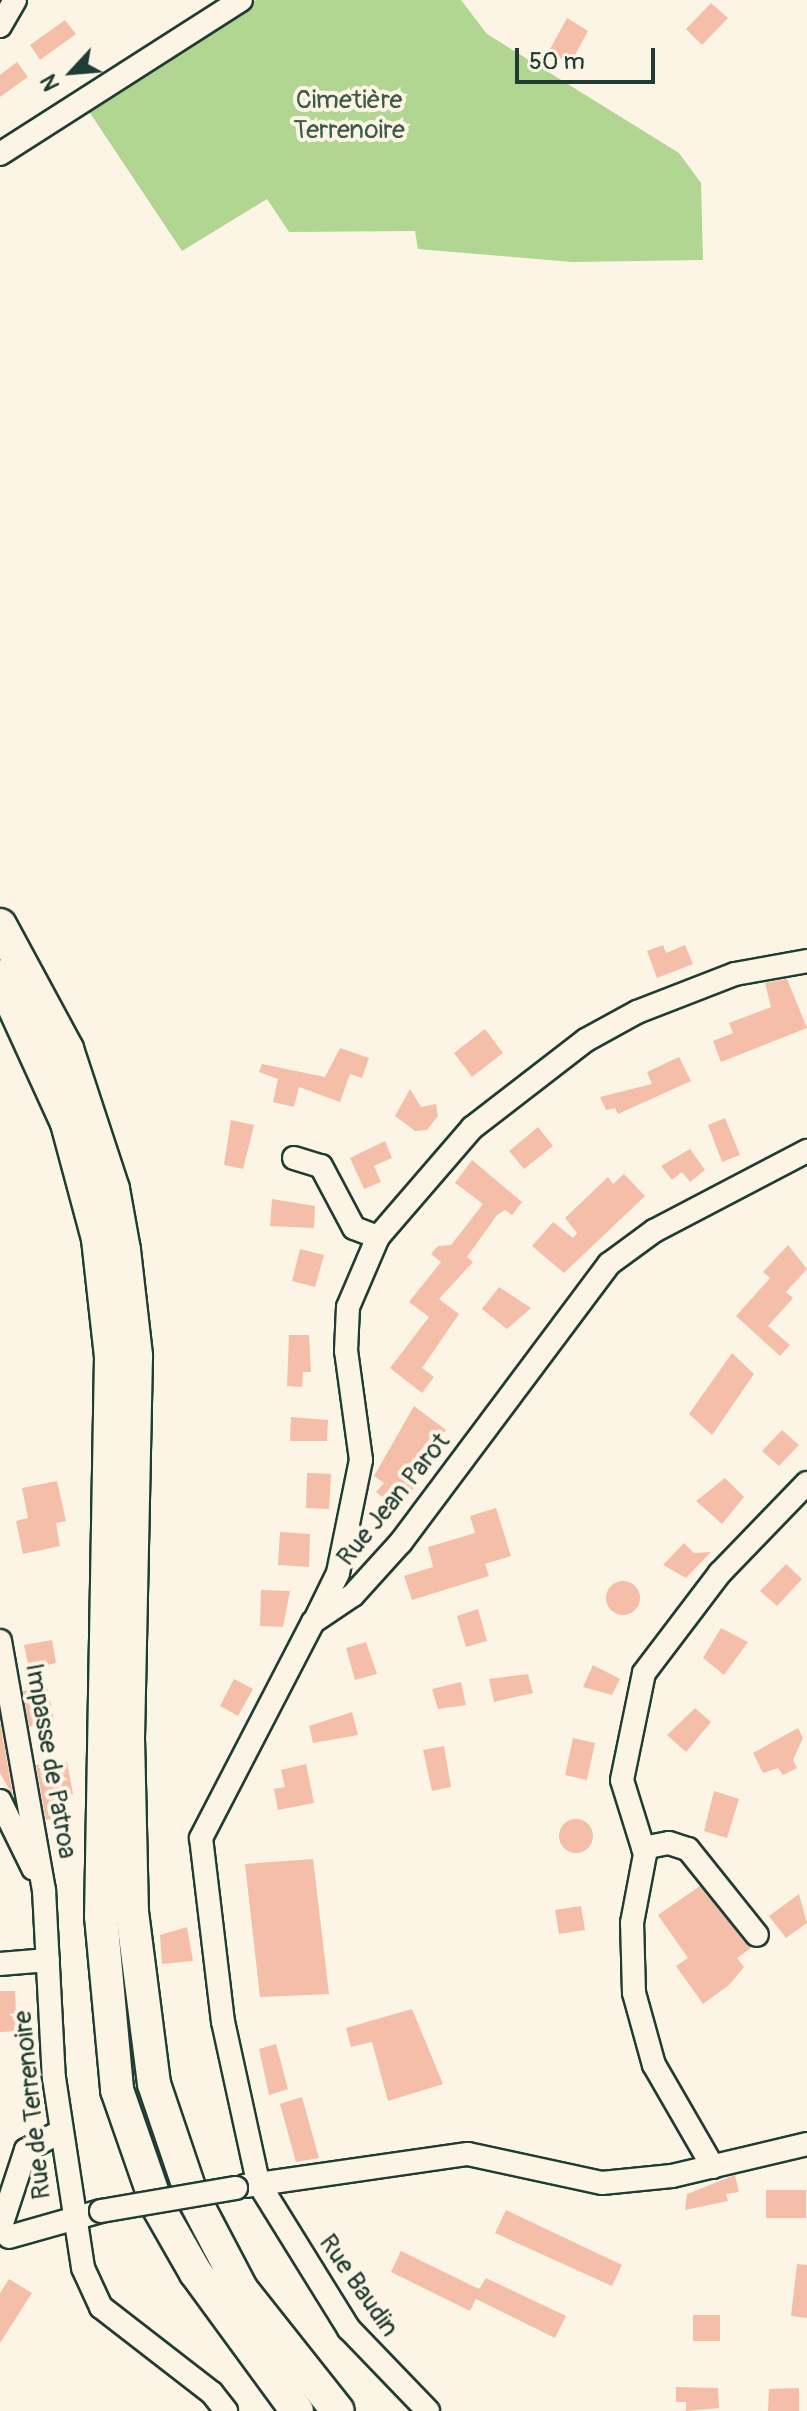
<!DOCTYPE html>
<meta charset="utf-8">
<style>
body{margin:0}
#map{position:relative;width:807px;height:2411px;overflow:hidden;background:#fcf5e5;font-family:Pangolin,sans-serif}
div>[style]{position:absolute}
.green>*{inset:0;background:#b1d691}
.building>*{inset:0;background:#f4bea8}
.round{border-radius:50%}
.roads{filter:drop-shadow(2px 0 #1f3d34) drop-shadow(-2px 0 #1f3d34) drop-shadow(0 2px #1f3d34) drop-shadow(0 -2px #1f3d34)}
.minor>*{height:22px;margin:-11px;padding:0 11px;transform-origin:11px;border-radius:11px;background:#fcf5e5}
.highway>*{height:32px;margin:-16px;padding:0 16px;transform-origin:16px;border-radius:16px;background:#fcf5e5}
.bridges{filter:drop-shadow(2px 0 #1f3d34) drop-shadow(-2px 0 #1f3d34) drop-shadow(0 2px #1f3d34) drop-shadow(0 -2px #1f3d34)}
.minor-bridge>*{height:22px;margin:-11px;padding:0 11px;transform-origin:11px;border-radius:11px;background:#fcf5e5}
span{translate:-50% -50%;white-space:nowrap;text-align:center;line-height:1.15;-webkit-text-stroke:8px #fcf5e5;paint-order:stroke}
.park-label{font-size:26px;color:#3c5c47}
.street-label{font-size:26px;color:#1f3d34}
.north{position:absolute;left:32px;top:32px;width:80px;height:80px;-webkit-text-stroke:6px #fcf5e5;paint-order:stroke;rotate:244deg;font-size:22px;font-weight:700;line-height:32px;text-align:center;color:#1f3d34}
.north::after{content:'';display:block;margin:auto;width:28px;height:36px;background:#1f3d34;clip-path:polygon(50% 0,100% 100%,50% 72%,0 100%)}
.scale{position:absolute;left:515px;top:48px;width:140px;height:36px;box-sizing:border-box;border:4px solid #1f3d34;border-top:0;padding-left:10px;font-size:24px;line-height:28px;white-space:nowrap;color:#1f3d34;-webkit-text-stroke:6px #fcf5e5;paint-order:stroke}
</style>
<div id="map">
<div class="green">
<div style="clip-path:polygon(256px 0,461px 0,487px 34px,679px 153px,701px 183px,703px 260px,572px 262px,418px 249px,415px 231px,289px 232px,267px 199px,182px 251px,88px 110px)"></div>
</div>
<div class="building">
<div style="clip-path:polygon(711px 3px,728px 18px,702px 45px,686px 29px)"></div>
<div style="clip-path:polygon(567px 18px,588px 31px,570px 64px,549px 51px)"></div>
<div style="clip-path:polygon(65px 20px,76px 34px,40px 60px,30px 45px)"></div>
<div style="clip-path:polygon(17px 62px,28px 77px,0 97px,0 75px)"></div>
<div style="clip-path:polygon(663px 945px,666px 953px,685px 945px,693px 964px,657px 978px,647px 951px)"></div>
<div style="clip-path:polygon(787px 979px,807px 1028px,721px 1062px,713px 1041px,733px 1033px,729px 1023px,771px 1007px,765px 983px)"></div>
<div style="clip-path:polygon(485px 1029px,503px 1053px,472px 1077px,454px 1053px)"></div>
<div style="clip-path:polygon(340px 1048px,369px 1058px,362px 1078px,350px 1074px,340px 1102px,299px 1087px,294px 1107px,273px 1102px,278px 1079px,259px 1072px,262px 1064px,325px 1077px)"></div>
<div style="clip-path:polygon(679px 1057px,691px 1081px,618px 1114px,615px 1108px,606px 1110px,600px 1097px,652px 1084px,647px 1072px)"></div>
<div style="clip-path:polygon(410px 1089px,421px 1107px,436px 1104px,438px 1116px,427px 1130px,415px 1131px,395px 1116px)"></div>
<div style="clip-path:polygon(725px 1118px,740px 1155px,722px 1162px,708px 1125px)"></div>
<div style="clip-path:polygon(231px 1120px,254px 1125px,243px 1169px,224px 1165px)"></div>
<div style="clip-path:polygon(538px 1127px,553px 1146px,524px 1169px,509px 1151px)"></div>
<div style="clip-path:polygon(385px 1141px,392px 1158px,374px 1166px,381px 1182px,364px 1189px,350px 1158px)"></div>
<div style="clip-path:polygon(690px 1149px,705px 1170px,690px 1182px,682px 1172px,672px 1180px,661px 1166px)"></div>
<div style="clip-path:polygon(472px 1160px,522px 1202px,512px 1215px,505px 1210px,497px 1215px,467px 1257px,473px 1262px,439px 1299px,459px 1314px,422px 1368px,434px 1377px,422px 1393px,390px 1368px,429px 1317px,409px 1302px,441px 1262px,431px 1254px,438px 1246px,451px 1245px,483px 1204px,455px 1183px)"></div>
<div style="clip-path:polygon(624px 1174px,645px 1196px,564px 1273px,532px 1246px,553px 1222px,573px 1238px,577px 1233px,565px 1218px,608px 1177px,613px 1184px)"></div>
<div style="clip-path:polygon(272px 1199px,315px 1206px,314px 1228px,270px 1226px)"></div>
<div style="clip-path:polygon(788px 1245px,807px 1269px,786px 1292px,793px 1298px,768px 1326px,790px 1345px,780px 1356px,736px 1316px,770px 1278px,763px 1272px)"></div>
<div style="clip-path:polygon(300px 1249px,324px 1255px,315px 1287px,292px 1281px)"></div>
<div style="clip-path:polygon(499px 1287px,531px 1308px,507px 1329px,482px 1309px)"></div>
<div style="clip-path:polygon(289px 1335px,309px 1335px,311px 1372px,303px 1372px,302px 1387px,287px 1386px)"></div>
<div style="clip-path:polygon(732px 1353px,754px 1374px,712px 1435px,689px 1414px)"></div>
<div style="clip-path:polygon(414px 1406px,446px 1430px,433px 1447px,427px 1442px,403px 1475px,416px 1485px,398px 1509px,376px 1492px,384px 1483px,374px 1476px)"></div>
<div style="clip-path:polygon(291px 1417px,328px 1420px,327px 1441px,290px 1441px)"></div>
<div style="clip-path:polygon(782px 1430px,799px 1445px,779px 1466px,762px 1451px)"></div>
<div style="clip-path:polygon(307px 1473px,331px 1474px,329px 1509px,306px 1508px)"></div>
<div style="clip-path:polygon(725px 1478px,744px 1497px,722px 1524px,696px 1501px)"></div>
<div style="clip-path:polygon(57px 1481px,66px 1521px,56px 1523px,60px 1546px,23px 1554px,16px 1521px,28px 1518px,22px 1488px)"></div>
<div style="clip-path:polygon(496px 1508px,511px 1556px,485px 1564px,489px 1576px,412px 1600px,404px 1576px,433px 1567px,428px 1547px,475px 1533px,470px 1516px)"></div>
<div style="clip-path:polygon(280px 1532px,310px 1534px,309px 1567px,278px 1565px)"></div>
<div style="clip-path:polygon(684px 1543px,694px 1553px,711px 1552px,686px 1578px,663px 1565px)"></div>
<div style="clip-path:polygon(786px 1564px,802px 1579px,777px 1606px,760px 1591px)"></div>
<div class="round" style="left:606px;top:1581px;width:34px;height:34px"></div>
<div style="clip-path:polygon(261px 1590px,290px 1591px,283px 1627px,260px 1626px)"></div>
<div style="clip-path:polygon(478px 1609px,487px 1641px,466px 1647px,457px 1616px)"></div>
<div style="clip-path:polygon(721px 1628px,748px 1642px,724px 1675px,703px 1658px)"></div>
<div style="clip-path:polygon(52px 1640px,56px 1663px,29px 1669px,24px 1645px)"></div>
<div style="clip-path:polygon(366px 1642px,377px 1674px,355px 1680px,346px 1648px)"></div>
<div style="clip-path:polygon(593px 1665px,620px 1679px,612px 1695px,583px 1687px)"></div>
<div style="clip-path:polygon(528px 1674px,533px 1693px,494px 1702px,489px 1679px)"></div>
<div style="clip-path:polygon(234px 1679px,253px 1689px,238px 1716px,220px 1706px)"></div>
<div style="clip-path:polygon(461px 1682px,466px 1705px,438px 1709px,432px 1689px)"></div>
<div style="clip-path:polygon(47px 1687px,54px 1720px,29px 1727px,23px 1691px)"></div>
<div style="clip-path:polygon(695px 1708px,711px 1722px,686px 1752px,667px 1735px)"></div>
<div style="clip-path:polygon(352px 1712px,358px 1735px,313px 1743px,309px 1726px)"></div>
<div style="clip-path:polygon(0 1721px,13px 1796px,0 1773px)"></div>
<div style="clip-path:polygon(798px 1728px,803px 1738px,793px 1760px,797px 1768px,783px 1775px,778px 1768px,763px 1773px,753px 1753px)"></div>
<div style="clip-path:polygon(573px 1738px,595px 1743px,587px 1780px,565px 1775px)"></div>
<div style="clip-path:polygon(444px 1746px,451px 1787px,432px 1791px,423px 1750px)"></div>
<div style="clip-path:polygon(67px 1762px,73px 1794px,57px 1797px,61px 1817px,46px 1820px,36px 1765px)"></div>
<div style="clip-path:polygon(306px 1764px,314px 1803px,278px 1810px,274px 1789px,285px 1787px,281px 1770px)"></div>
<div style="clip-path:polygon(714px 1791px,739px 1799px,727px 1838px,704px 1831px)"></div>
<div class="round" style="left:559px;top:1819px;width:34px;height:34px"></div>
<div style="clip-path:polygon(313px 1859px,329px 1994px,260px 1997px,245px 1864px)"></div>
<div style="clip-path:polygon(700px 1886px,751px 1948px,737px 1958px,744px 1967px,729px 1985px,703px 2004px,676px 1966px,688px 1958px,658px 1915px)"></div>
<div style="clip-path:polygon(799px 1894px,807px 1923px,786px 1938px,769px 1916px)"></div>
<div style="clip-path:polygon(581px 1906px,585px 1930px,559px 1934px,555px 1910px)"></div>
<div style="clip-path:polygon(187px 1927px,193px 1961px,162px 1964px,160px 1935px)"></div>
<div style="clip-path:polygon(0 1991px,15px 1991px,17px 2031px,0 2032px)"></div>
<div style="clip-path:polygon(412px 2009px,443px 2084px,388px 2101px,372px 2042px,351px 2047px,346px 2028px)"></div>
<div style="clip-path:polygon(276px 2044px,288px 2089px,269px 2095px,259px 2049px)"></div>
<div style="clip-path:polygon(302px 2097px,319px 2158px,296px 2162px,280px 2104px)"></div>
<div style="clip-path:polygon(735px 2175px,739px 2192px,726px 2194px,728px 2201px,685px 2210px,687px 2194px)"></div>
<div style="clip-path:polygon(766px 2190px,806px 2190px,806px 2218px,766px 2218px)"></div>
<div style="clip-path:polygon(506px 2210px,622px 2265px,612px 2286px,495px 2233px)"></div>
<div style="clip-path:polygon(401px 2251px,479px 2289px,486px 2278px,566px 2316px,555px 2338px,476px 2299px,470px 2311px,391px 2272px)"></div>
<div style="clip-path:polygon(797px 2264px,807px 2265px,807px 2318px,791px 2316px)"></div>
<div style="clip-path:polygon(9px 2279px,32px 2293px,0 2343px,0 2293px)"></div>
<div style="clip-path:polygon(693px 2315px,720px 2315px,720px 2341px,693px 2341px)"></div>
<div style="clip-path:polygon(676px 2387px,718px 2388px,719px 2408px,686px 2411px,686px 2402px,676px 2402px)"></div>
<div style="clip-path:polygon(799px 2388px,799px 2411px,768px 2411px,769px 2389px)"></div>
</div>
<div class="roads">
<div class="minor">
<div style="left:0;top:26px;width:30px;rotate:-60deg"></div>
<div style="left:0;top:154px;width:286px;rotate:-32.6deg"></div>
<div style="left:294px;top:1158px;width:28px;rotate:17deg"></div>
<div style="left:321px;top:1166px;width:70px;rotate:62deg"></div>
<div style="left:354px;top:1228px;width:26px;rotate:21deg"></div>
<div style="left:316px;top:1618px;width:50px;rotate:-63.9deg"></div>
<div style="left:338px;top:1573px;width:115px;rotate:-78.5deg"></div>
<div style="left:361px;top:1460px;width:110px;rotate:-97.8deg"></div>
<div style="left:346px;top:1351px;width:44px;rotate:-87.4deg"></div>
<div style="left:348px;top:1307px;width:76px;rotate:-66.8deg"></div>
<div style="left:378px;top:1237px;width:144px;rotate:-49.2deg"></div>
<div style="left:472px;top:1128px;width:144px;rotate:-37.7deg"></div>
<div style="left:586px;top:1040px;width:58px;rotate:-28.8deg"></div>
<div style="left:637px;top:1012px;width:105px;rotate:-21.2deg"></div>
<div style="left:735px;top:974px;width:73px;rotate:-10.2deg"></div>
<div style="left:0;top:1641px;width:253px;rotate:80deg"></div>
<div style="left:44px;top:1890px;width:188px;rotate:87deg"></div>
<div style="left:54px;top:2078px;width:192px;rotate:81.3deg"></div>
<div style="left:83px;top:2268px;width:43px;rotate:65.2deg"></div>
<div style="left:101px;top:2307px;width:140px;rotate:37.8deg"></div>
<div style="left:212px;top:2393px;width:23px;rotate:52deg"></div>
<div style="left:0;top:1801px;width:75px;rotate:63.8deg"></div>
<div style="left:643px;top:1848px;width:26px;rotate:-11deg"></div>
<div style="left:669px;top:1843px;width:20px;rotate:18deg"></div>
<div style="left:688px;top:1849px;width:110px;rotate:51.3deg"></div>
<div style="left:0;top:1964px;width:48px;rotate:-4.8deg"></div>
<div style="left:713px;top:2167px;width:118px;rotate:-120deg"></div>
<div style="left:654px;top:2065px;width:75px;rotate:-105.5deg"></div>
<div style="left:634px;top:1993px;width:70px;rotate:-91.6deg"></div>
<div style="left:632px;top:1923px;width:70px;rotate:-79.3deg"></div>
<div style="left:645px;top:1854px;width:77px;rotate:-107.3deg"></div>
<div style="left:622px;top:1780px;width:109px;rotate:-78.4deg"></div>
<div style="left:644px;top:1673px;width:126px;rotate:-52.8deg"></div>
<div style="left:720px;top:1573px;width:125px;rotate:-46deg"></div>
<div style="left:245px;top:2186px;width:225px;rotate:-8.2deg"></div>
<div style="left:468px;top:2154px;width:137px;rotate:12.2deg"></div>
<div style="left:602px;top:2183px;width:70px;rotate:-5.7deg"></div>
<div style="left:672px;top:2176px;width:139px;rotate:-13.3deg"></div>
<div style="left:0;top:2229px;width:83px;rotate:-71.8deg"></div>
<div style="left:26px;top:2150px;width:40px;rotate:-28deg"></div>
<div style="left:9px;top:2237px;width:96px;rotate:-15.8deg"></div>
<div style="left:428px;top:2411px;width:114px;rotate:-133.9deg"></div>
<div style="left:349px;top:2329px;width:173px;rotate:-121.8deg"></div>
<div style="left:258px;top:2182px;width:164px;rotate:-102.3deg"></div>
<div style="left:223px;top:2022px;width:185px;rotate:-96.8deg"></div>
<div style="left:201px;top:1838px;width:243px;rotate:-62.6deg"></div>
<div style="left:313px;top:1622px;width:48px;rotate:-34deg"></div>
<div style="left:353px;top:1595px;width:72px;rotate:-47.8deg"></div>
<div style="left:401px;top:1542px;width:347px;rotate:-53.2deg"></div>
<div style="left:609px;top:1264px;width:56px;rotate:-36.3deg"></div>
<div style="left:654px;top:1231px;width:173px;rotate:-27.6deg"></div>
</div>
<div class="highway">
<div style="left:0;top:925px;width:141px;rotate:61.6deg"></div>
<div style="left:67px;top:1049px;width:147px;rotate:71.8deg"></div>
<div style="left:113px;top:1189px;width:62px;rotate:79.8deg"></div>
<div style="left:124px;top:1250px;width:107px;rotate:83.5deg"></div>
<div style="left:136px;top:1356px;width:382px;rotate:91.2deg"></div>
<div style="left:128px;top:1738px;width:174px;rotate:88.7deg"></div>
<div style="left:132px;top:1912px;width:173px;rotate:82.7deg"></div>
<div style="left:154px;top:2084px;width:115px;rotate:71.3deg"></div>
<div style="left:191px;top:2193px;width:110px;rotate:62.3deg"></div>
<div style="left:242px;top:2290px;width:154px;rotate:51.6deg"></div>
<div style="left:0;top:976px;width:162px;rotate:65.5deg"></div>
<div style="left:67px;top:1123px;width:120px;rotate:75deg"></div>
<div style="left:98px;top:1239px;width:119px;rotate:83.7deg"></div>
<div style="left:111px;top:1357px;width:559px;rotate:91.02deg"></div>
<div style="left:101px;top:1916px;width:175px;rotate:84.7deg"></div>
<div style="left:117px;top:2090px;width:122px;rotate:70.8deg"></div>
<div style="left:157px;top:2205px;width:78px;rotate:60.2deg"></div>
<div style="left:196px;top:2273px;width:171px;rotate:53.8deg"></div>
</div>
</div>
<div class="bridges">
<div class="minor-bridge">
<div style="left:101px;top:2211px;width:137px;rotate:-9.7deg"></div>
</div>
</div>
<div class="park-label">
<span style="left:349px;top:116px">Cimetière<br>Terrenoire</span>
</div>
<div class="street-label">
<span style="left:394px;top:1500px;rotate:-51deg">Rue Jean Parot</span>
<span style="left:50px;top:1761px;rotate:80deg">Impasse de Patroa</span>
<span style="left:33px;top:2105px;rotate:-96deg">Rue de Terrenoire</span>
<span style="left:358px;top:2286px;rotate:55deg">Rue Baudin</span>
</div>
<div class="north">N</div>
<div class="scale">50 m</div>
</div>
